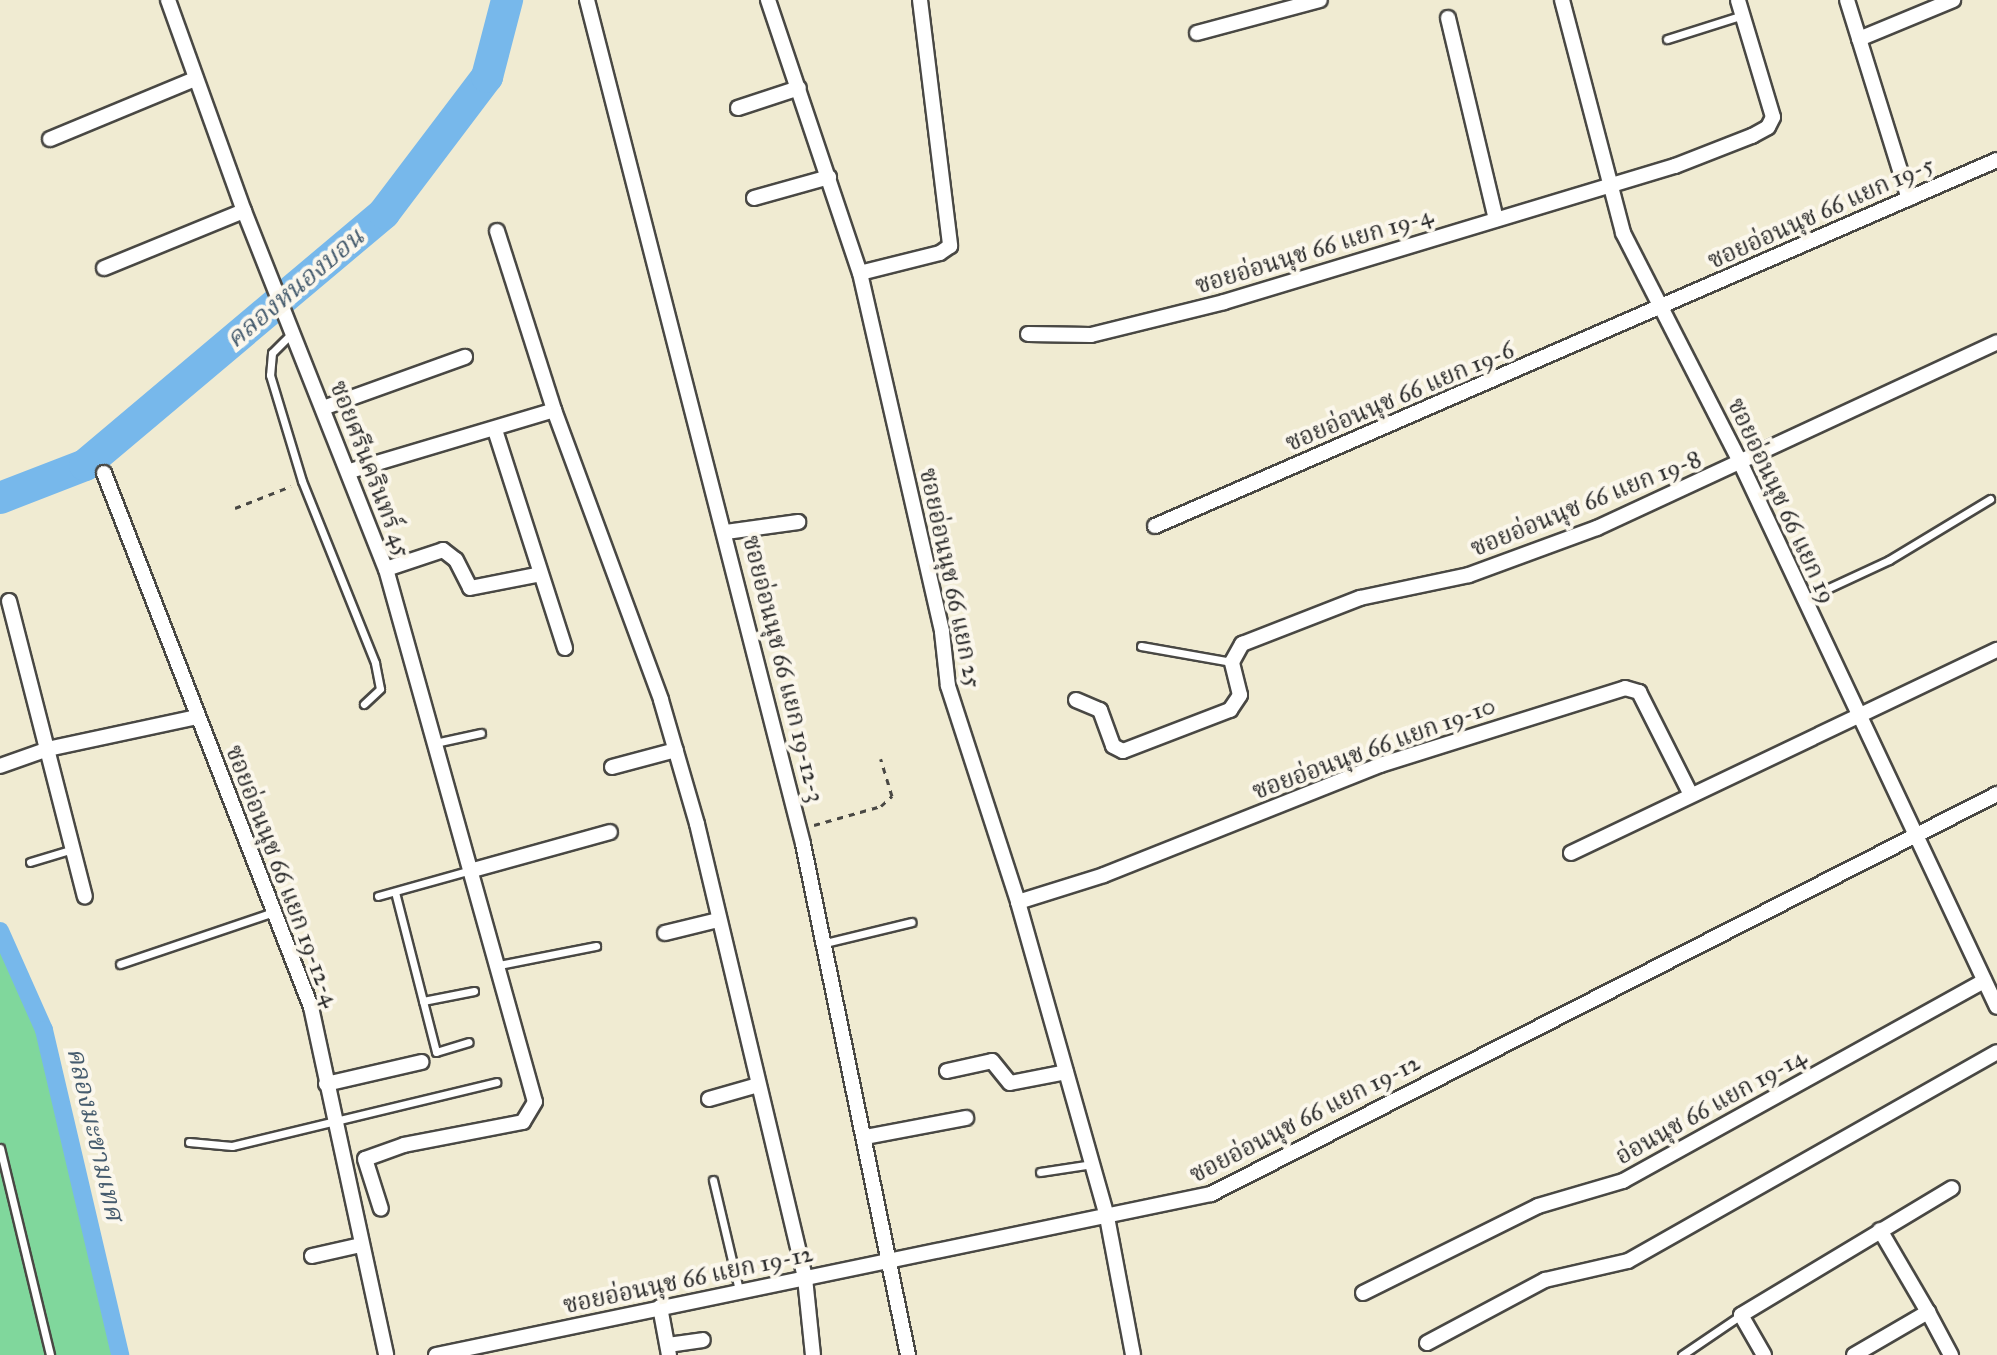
<!DOCTYPE html>
<meta charset="utf-8">
<style>
body{margin:0}
#map{position:relative;width:1997px;height:1355px;overflow:hidden;background:#f0ebd2;font-family:"IM FELL Great Primer","Noto Serif Thai",serif}
div>[style]{position:absolute}
.green>*{inset:0;background:#80d79c}
.canal>*{height:18px;margin:-9px;padding:0 9px;transform-origin:9px;border-radius:9px;background:#77b8eb}
.river>*{height:32px;margin:-16px;padding:0 16px;transform-origin:16px;border-radius:16px;background:#77b8eb}
.path>*{height:3px;margin-top:-1.5px;transform-origin:0;background:repeating-linear-gradient(90deg,#494844 0 6px,transparent 0 12px)}
.roads{filter:drop-shadow(2px 0 #494844) drop-shadow(-2px 0 #494844) drop-shadow(0 2px #494844) drop-shadow(0 -2px #494844)}
.lane>*{height:7px;margin:-3.5px;padding:0 3.5px;transform-origin:3.5px;border-radius:3.5px;background:#fff}
.street>*{height:14px;margin:-7px;padding:0 7px;transform-origin:7px;border-radius:7px;background:#fff}
span{translate:-50% -50%;white-space:nowrap;text-align:center;line-height:1.15;-webkit-text-stroke:8px #fbf7ec;paint-order:stroke}
.street-label{font-size:24px;color:#2b2b2b}
.water-label{font-size:26px;color:#465c6e;font-style:italic}
</style>
<div id="map">
<div class="green">
<div style="clip-path:polygon(0 931px,44px 1030px,120px 1355px,0 1355px)"></div>
</div>
<div class="canal">
<div style="left:0;top:931px;width:108px;rotate:66deg"></div>
<div style="left:44px;top:1030px;width:334px;rotate:76.8deg"></div>
</div>
<div class="river">
<div style="left:0;top:498px;width:91px;rotate:-21.2deg"></div>
<div style="left:85px;top:465px;width:391px;rotate:-40.1deg"></div>
<div style="left:384px;top:213px;width:171px;rotate:-52.9deg"></div>
<div style="left:487px;top:77px;width:80px;rotate:-75.4deg"></div>
</div>
<div class="path">
<div style="left:235px;top:508px;width:60px;rotate:-21.4deg"></div>
<div style="left:814px;top:825px;width:70px;rotate:-15.8deg"></div>
<div style="left:881px;top:806px;width:15px;rotate:-42deg"></div>
<div style="left:892px;top:796px;width:39px;rotate:-107deg"></div>
</div>
<div class="roads">
<div class="lane">
<div style="left:1667px;top:39px;width:80px;rotate:-17.5deg"></div>
<div style="left:292px;top:333px;width:28px;rotate:135deg"></div>
<div style="left:272px;top:353px;width:22px;rotate:95deg"></div>
<div style="left:270px;top:375px;width:111px;rotate:73.2deg"></div>
<div style="left:302px;top:481px;width:196px;rotate:68.1deg"></div>
<div style="left:375px;top:663px;width:26px;rotate:79deg"></div>
<div style="left:380px;top:689px;width:22px;rotate:137deg"></div>
<div style="left:1805px;top:599px;width:93px;rotate:-24.9deg"></div>
<div style="left:1889px;top:560px;width:118px;rotate:-31.1deg"></div>
<div style="left:1141px;top:646px;width:92px;rotate:10deg"></div>
<div style="left:435px;top:743px;width:47px;rotate:-12.3deg"></div>
<div style="left:30px;top:862px;width:45px;rotate:-16.8deg"></div>
<div style="left:395px;top:892px;width:165px;rotate:75.6deg"></div>
<div style="left:436px;top:1052px;width:34px;rotate:-17deg"></div>
<div style="left:378px;top:896px;width:97px;rotate:-15.6deg"></div>
<div style="left:825px;top:943px;width:89px;rotate:-13.6deg"></div>
<div style="left:120px;top:964px;width:163px;rotate:-18.7deg"></div>
<div style="left:499px;top:965px;width:99px;rotate:-11.1deg"></div>
<div style="left:423px;top:1001px;width:52px;rotate:-11.1deg"></div>
<div style="left:189px;top:1142px;width:43px;rotate:5.3deg"></div>
<div style="left:232px;top:1146px;width:272px;rotate:-13.6deg"></div>
<div style="left:0;top:1148px;width:213px;rotate:76.4deg"></div>
<div style="left:1040px;top:1172px;width:53px;rotate:-8.7deg"></div>
<div style="left:713px;top:1180px;width:113px;rotate:76.7deg"></div>
<div style="left:1682px;top:1355px;width:71px;rotate:-34.1deg"></div>
</div>
<div class="street">
<div style="left:168px;top:0;width:224px;rotate:70.2deg"></div>
<div style="left:244px;top:211px;width:385px;rotate:68.4deg"></div>
<div style="left:386px;top:569px;width:553px;rotate:74.38deg"></div>
<div style="left:535px;top:1102px;width:23px;rotate:121deg"></div>
<div style="left:523px;top:1122px;width:121px;rotate:169.1deg"></div>
<div style="left:404px;top:1145px;width:41px;rotate:160.3deg"></div>
<div style="left:365px;top:1159px;width:52px;rotate:72.3deg"></div>
<div style="left:587px;top:0;width:871px;rotate:75.64deg"></div>
<div style="left:803px;top:844px;width:522px;rotate:78.39deg"></div>
<div style="left:768px;top:0;width:288px;rotate:71.4deg"></div>
<div style="left:920px;top:0;width:248px;rotate:83deg"></div>
<div style="left:950px;top:246px;width:12px;rotate:145deg"></div>
<div style="left:940px;top:253px;width:82px;rotate:166deg"></div>
<div style="left:860px;top:273px;width:368px;rotate:77.1deg"></div>
<div style="left:942px;top:632px;width:54px;rotate:83.7deg"></div>
<div style="left:948px;top:686px;width:227px;rotate:72deg"></div>
<div style="left:1018px;top:902px;width:327px;rotate:74.2deg"></div>
<div style="left:1107px;top:1217px;width:140px;rotate:79.3deg"></div>
<div style="left:1562px;top:0;width:241px;rotate:75.3deg"></div>
<div style="left:1623px;top:233px;width:259px;rotate:62.9deg"></div>
<div style="left:1741px;top:464px;width:600px;rotate:64.76deg"></div>
<div style="left:1847px;top:0;width:208px;rotate:72.7deg"></div>
<div style="left:1448px;top:18px;width:207px;rotate:76.6deg"></div>
<div style="left:1197px;top:33px;width:127px;rotate:-15deg"></div>
<div style="left:1859px;top:39px;width:102px;rotate:-22.5deg"></div>
<div style="left:738px;top:108px;width:64px;rotate:-18.2deg"></div>
<div style="left:50px;top:139px;width:157px;rotate:-22.5deg"></div>
<div style="left:754px;top:198px;width:78px;rotate:-15.6deg"></div>
<div style="left:497px;top:231px;width:188px;rotate:72.3deg"></div>
<div style="left:554px;top:410px;width:309px;rotate:69.7deg"></div>
<div style="left:661px;top:700px;width:129px;rotate:73.8deg"></div>
<div style="left:697px;top:824px;width:467px;rotate:76.6deg"></div>
<div style="left:805px;top:1278px;width:77px;rotate:84.1deg"></div>
<div style="left:104px;top:268px;width:151px;rotate:-22.2deg"></div>
<div style="left:1028px;top:334px;width:63px;rotate:0.9deg"></div>
<div style="left:1091px;top:335px;width:137px;rotate:-13.9deg"></div>
<div style="left:1224px;top:302px;width:471px;rotate:-16.8deg"></div>
<div style="left:1675px;top:166px;width:83px;rotate:-21.3deg"></div>
<div style="left:1752px;top:136px;width:18px;rotate:-29deg"></div>
<div style="left:1768px;top:127px;width:11px;rotate:-63deg"></div>
<div style="left:1773px;top:117px;width:122px;rotate:-106.7deg"></div>
<div style="left:323px;top:408px;width:151px;rotate:-19.8deg"></div>
<div style="left:495px;top:430px;width:229px;rotate:72.2deg"></div>
<div style="left:350px;top:471px;width:213px;rotate:-16.6deg"></div>
<div style="left:104px;top:473px;width:573px;rotate:68.81deg"></div>
<div style="left:311px;top:1007px;width:356px;rotate:77.8deg"></div>
<div style="left:1155px;top:526px;width:918px;rotate:-23.49deg"></div>
<div style="left:726px;top:532px;width:73px;rotate:-7.9deg"></div>
<div style="left:386px;top:569px;width:60px;rotate:-18.4deg"></div>
<div style="left:443px;top:550px;width:16px;rotate:38deg"></div>
<div style="left:456px;top:560px;width:31px;rotate:63deg"></div>
<div style="left:470px;top:588px;width:72px;rotate:-11.2deg"></div>
<div style="left:9px;top:601px;width:305px;rotate:75.6deg"></div>
<div style="left:1076px;top:700px;width:26px;rotate:23deg"></div>
<div style="left:1100px;top:710px;width:38px;rotate:70deg"></div>
<div style="left:1113px;top:746px;width:11px;rotate:27deg"></div>
<div style="left:1123px;top:751px;width:115px;rotate:-21deg"></div>
<div style="left:1230px;top:710px;width:18px;rotate:-56deg"></div>
<div style="left:1240px;top:695px;width:34px;rotate:-104deg"></div>
<div style="left:1232px;top:662px;width:21px;rotate:-61deg"></div>
<div style="left:1242px;top:644px;width:127px;rotate:-21.3deg"></div>
<div style="left:1360px;top:598px;width:111px;rotate:-11.9deg"></div>
<div style="left:1469px;top:575px;width:136px;rotate:-20.2deg"></div>
<div style="left:1597px;top:528px;width:441px;rotate:-24.9deg"></div>
<div style="left:0;top:766px;width:51px;rotate:-19.5deg"></div>
<div style="left:48px;top:749px;width:152px;rotate:-12.1deg"></div>
<div style="left:612px;top:767px;width:66px;rotate:-14.9deg"></div>
<div style="left:1571px;top:853px;width:472px;rotate:-25.5deg"></div>
<div style="left:473px;top:870px;width:142px;rotate:-15.5deg"></div>
<div style="left:1018px;top:902px;width:90px;rotate:-17.4deg"></div>
<div style="left:1104px;top:875px;width:297px;rotate:-21.7deg"></div>
<div style="left:1380px;top:765px;width:257px;rotate:-17.4deg"></div>
<div style="left:1625px;top:688px;width:15px;rotate:16deg"></div>
<div style="left:1639px;top:692px;width:115px;rotate:63.2deg"></div>
<div style="left:665px;top:933px;width:55px;rotate:-13.8deg"></div>
<div style="left:947px;top:1071px;width:46px;rotate:-12.5deg"></div>
<div style="left:992px;top:1061px;width:28px;rotate:51deg"></div>
<div style="left:1010px;top:1083px;width:57px;rotate:-11.1deg"></div>
<div style="left:326px;top:1084px;width:98px;rotate:-13deg"></div>
<div style="left:709px;top:1099px;width:51px;rotate:-15.9deg"></div>
<div style="left:865px;top:1137px;width:103px;rotate:-10.7deg"></div>
<div style="left:1880px;top:1230px;width:95px;rotate:59.7deg"></div>
<div style="left:312px;top:1256px;width:50px;rotate:-12.7deg"></div>
<div style="left:1363px;top:1293px;width:195px;rotate:-26.4deg"></div>
<div style="left:1538px;top:1206px;width:89px;rotate:-16.4deg"></div>
<div style="left:1623px;top:1181px;width:413px;rotate:-29deg"></div>
<div style="left:660px;top:1307px;width:49px;rotate:79.4deg"></div>
<div style="left:1427px;top:1343px;width:134px;rotate:-28.1deg"></div>
<div style="left:1545px;top:1280px;width:85px;rotate:-12.9deg"></div>
<div style="left:1628px;top:1261px;width:424px;rotate:-29.5deg"></div>
<div style="left:668px;top:1345px;width:35px;rotate:-8deg"></div>
<div style="left:436px;top:1355px;width:792px;rotate:-11.74deg"></div>
<div style="left:1211px;top:1194px;width:882px;rotate:-26.97deg"></div>
<div style="left:1764px;top:1355px;width:46px;rotate:-119.9deg"></div>
<div style="left:1741px;top:1315px;width:246px;rotate:-31deg"></div>
<div style="left:1854px;top:1355px;width:86px;rotate:-30.2deg"></div>
<div style="left:1928px;top:1312px;width:49px;rotate:61.9deg"></div>
</div>
</div>
<div class="street-label">
<span style="left:1821px;top:213px;rotate:-24deg">ซอยอ่อนนุช 66 แยก 19-5</span>
<span style="left:1314px;top:251px;rotate:-17deg">ซอยอ่อนนุช 66 แยก 19-4</span>
<span style="left:1400px;top:397px;rotate:-23deg">ซอยอ่อนนุช 66 แยก 19-6</span>
<span style="left:370px;top:469px;rotate:69deg">ซอยศรีนครินทร์ 45</span>
<span style="left:1781px;top:501px;rotate:65deg">ซอยอ่อนนุช 66 แยก 19</span>
<span style="left:1586px;top:504px;rotate:-22deg">ซอยอ่อนนุช 66 แยก 19-8</span>
<span style="left:950px;top:578px;rotate:78deg">ซอยอ่อนนุช 66 แยก 25</span>
<span style="left:783px;top:669px;rotate:76deg">ซอยอ่อนนุช 66 แยก 19-12-3</span>
<span style="left:1374px;top:749px;rotate:-20deg">ซอยอ่อนนุช 66 แยก 19-10</span>
<span style="left:282px;top:876px;rotate:69deg">ซอยอ่อนนุช 66 แยก 19-12-4</span>
<span style="left:1711px;top:1107px;rotate:-29deg">อ่อนนุช 66 แยก 19-14</span>
<span style="left:1305px;top:1119px;rotate:-27deg">ซอยอ่อนนุช 66 แยก 19-12</span>
<span style="left:688px;top:1280px;rotate:-12deg">ซอยอ่อนนุช 66 แยก 19-12</span>
</div>
<div class="water-label">
<span style="left:295px;top:288px;rotate:-40deg">คลองหนองบอน</span>
<span style="left:95px;top:1134px;rotate:77deg">คลองมะขามเทศ</span>
</div>
</div>
